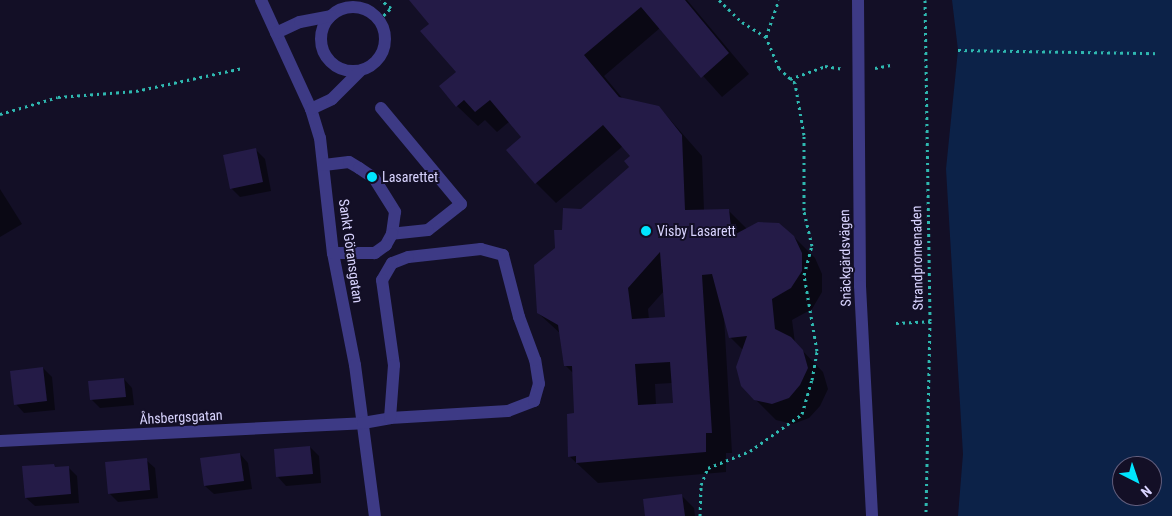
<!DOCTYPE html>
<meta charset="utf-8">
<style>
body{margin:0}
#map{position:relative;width:1172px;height:516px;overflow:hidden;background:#130f26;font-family:"Roboto Condensed",sans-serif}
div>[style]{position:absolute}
.water>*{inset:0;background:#0c2248}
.shadow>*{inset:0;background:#0007}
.building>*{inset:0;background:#241b47}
.path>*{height:3px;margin-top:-1.5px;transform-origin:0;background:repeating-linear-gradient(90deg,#2fb8b0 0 2.5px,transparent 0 6.5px)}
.minor>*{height:12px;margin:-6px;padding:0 6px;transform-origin:6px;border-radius:6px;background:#3d3a85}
.minor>.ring{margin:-6px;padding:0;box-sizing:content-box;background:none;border:12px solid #3d3a85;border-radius:50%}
.dots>*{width:14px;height:14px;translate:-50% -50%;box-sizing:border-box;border:2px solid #130f26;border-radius:50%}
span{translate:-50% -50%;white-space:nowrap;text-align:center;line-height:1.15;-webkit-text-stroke:4px #130f26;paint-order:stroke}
.poi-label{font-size:14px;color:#d9d4ff}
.left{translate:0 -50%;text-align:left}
.street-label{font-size:14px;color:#d9d4ff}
.north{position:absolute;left:1112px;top:456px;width:50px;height:50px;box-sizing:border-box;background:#130f26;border:1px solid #625e7d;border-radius:50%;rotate:139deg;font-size:14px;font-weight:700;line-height:20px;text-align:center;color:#d9d4ff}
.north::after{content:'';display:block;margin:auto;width:18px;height:22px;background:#00e5ff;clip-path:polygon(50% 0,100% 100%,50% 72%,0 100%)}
</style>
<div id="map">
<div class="water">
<div style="clip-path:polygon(evenodd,952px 0,1172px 0,1172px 516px,958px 516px,963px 454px,946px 169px,958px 50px,952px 0,1122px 466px,1152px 466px,1152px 496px,1122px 496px,1122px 466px)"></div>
</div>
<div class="shadow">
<div style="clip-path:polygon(evenodd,410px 0,687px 0,749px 74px,722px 97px,660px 28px,604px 76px,623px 99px,659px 107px,702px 156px,704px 211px,729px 211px,747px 229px,794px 237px,815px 258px,822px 274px,822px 292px,812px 309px,792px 320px,795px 343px,823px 372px,828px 389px,820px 406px,809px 418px,793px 424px,776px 420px,755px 399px,743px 350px,730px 337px,724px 317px,732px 453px,726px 453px,726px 472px,598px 483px,569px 456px,575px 414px,574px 374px,565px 365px,561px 334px,538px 313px,563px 231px,581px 210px,631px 168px,631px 156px,623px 146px,556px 203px,536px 183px,523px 137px,510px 121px,497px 132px,485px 120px,478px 126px,457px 106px,457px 72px,431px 24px,410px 0,664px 291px,666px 319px,649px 320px,648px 309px,664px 291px,410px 0,672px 383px,674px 404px,656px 405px,655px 384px,672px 383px)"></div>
<div style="clip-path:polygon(256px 150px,265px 159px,271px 191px,240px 197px,231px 188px)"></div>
<div style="clip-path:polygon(0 189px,22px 224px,0 237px)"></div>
<div style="clip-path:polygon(43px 368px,52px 377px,55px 410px,24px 413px,16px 404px)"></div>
<div style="clip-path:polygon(124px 379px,132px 388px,134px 405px,100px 408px,91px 399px)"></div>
<div style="clip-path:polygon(310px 447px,319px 456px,321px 483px,286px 486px,278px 477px)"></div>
<div style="clip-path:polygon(240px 454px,248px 463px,252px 489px,214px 494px,205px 486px)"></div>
<div style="clip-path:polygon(146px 460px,155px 468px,158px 498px,118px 502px,109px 493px)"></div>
<div style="clip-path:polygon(68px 467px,77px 476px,79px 503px,35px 506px,26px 498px)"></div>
<div style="clip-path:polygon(682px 496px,694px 508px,695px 516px,646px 516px)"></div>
</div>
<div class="building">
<div style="clip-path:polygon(evenodd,409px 0,685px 0,729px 53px,701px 78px,641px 7px,584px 55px,619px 97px,659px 106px,682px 135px,685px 210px,729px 209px,732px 236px,758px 222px,779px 223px,794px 236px,802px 253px,802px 271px,791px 288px,772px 299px,775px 329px,791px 337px,803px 350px,808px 368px,800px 385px,789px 398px,772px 404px,754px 400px,741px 386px,736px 367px,747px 336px,729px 338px,712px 274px,702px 275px,712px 433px,706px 433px,706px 452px,576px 463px,576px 456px,568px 457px,567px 414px,574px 413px,572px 366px,564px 366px,558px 325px,537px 313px,534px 265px,555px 248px,554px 230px,562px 230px,563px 208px,581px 209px,629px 167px,624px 161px,630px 156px,603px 125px,535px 184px,506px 150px,521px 137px,490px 100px,475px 112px,464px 100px,456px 107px,439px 86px,456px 72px,420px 31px,429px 24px,409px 0,660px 252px,665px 317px,632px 319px,628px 288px,660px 252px,409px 0,670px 362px,673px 403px,638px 405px,635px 364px,670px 362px)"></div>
<div style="clip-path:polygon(256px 148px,263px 182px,230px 189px,223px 155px)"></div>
<div style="clip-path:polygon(43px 367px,47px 401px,14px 405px,10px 371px)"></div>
<div style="clip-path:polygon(124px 378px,126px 397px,90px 400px,88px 381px)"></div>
<div style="clip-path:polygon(310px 446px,313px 474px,276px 477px,274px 449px)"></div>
<div style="clip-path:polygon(240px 453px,244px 481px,204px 486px,200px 458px)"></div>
<div style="clip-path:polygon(147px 458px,150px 490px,108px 494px,105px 462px)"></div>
<div style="clip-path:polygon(54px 464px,55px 467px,69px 466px,71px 494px,25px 498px,22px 466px)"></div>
<div style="clip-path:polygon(682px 494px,685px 516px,645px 516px,643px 499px)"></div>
</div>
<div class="path">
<div style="left:719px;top:0;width:32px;rotate:44deg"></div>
<div style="left:742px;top:22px;width:28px;rotate:32deg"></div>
<div style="left:925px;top:0;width:321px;rotate:89.1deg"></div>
<div style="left:930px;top:321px;width:195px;rotate:91.2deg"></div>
<div style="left:379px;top:20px;width:17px;rotate:-45deg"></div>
<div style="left:391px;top:8px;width:13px;rotate:-141deg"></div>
<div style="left:958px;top:50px;width:201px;rotate:0.9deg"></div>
<div style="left:875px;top:68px;width:16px;rotate:-11deg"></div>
<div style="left:790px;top:79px;width:37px;rotate:-20deg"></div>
<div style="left:825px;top:66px;width:19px;rotate:9deg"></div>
<div style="left:0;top:114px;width:60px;rotate:-16.3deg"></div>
<div style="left:58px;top:97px;width:78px;rotate:-4.4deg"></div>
<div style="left:136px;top:91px;width:108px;rotate:-12.2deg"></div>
<div style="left:896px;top:323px;width:34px;rotate:-3deg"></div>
<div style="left:700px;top:516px;width:31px;rotate:-88deg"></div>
<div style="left:701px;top:485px;width:18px;rotate:-68deg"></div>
<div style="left:708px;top:468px;width:45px;rotate:-22deg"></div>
<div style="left:750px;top:451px;width:64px;rotate:-35.4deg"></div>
<div style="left:802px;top:414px;width:35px;rotate:-74deg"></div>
<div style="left:812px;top:380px;width:29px;rotate:-80deg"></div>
<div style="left:817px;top:351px;width:77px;rotate:-99.7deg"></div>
<div style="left:804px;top:275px;width:30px;rotate:-75deg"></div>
<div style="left:812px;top:246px;width:37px;rotate:-103deg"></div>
<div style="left:804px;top:210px;width:75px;rotate:-90deg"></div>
<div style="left:804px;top:135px;width:53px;rotate:-99.8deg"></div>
<div style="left:795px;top:83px;width:22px;rotate:-137deg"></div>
<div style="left:779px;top:68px;width:34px;rotate:-113deg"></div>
<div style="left:766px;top:37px;width:39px;rotate:-71deg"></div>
</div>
<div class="minor">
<div style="left:261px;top:0;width:120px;rotate:65.4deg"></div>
<div style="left:311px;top:109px;width:30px;rotate:73deg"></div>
<div style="left:320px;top:138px;width:116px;rotate:83.6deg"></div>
<div style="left:333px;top:253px;width:114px;rotate:78.9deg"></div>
<div style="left:355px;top:365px;width:152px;rotate:82.5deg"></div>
<div style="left:858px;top:0;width:286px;rotate:89.6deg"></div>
<div style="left:860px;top:286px;width:230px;rotate:87deg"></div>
<div class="ring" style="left:321px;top:7px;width:52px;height:52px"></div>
<div style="left:276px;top:33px;width:26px;rotate:-25deg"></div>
<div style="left:300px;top:22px;width:31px;rotate:-11deg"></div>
<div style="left:381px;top:108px;width:125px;rotate:50.2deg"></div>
<div style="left:461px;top:204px;width:42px;rotate:141.8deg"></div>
<div style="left:428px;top:230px;width:36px;rotate:174deg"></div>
<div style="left:311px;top:109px;width:23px;rotate:-25deg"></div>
<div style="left:332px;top:99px;width:40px;rotate:-45deg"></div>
<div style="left:324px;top:165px;width:25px;rotate:-7deg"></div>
<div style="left:349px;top:162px;width:12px;rotate:31deg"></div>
<div style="left:359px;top:168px;width:18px;rotate:34deg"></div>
<div style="left:374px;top:178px;width:40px;rotate:58deg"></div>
<div style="left:395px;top:212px;width:22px;rotate:98deg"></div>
<div style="left:392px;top:234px;width:13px;rotate:119deg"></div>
<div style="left:386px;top:245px;width:14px;rotate:144deg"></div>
<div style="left:375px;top:253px;width:42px;rotate:180deg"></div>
<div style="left:0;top:441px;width:363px;rotate:-2.8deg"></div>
<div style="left:363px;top:423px;width:27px;rotate:-10deg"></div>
<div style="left:390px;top:418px;width:118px;rotate:-3.4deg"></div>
<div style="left:508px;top:411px;width:28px;rotate:-21deg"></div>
<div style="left:534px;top:401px;width:18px;rotate:-74deg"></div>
<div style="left:539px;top:384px;width:24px;rotate:-99deg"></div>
<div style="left:535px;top:360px;width:46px;rotate:-110.4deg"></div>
<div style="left:519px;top:317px;width:64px;rotate:-104.5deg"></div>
<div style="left:503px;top:255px;width:23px;rotate:-165deg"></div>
<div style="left:481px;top:249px;width:73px;rotate:173.7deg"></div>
<div style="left:408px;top:257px;width:17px;rotate:159deg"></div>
<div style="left:392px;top:263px;width:20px;rotate:120deg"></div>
<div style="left:382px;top:280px;width:86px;rotate:82deg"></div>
<div style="left:394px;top:365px;width:53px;rotate:94.3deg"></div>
</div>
<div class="dots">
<div style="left:372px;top:177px;background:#00e5ff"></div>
<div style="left:646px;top:231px;background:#00e5ff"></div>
</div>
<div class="poi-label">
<span class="left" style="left:382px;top:177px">Lasarettet</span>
<span class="left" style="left:657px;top:231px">Visby Lasarett</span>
</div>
<div class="street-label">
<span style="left:351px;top:251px;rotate:82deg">Sankt Göransgatan</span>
<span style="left:845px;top:258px;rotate:-91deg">Snäckgärdsvägen</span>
<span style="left:917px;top:258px;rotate:-91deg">Strandpromenaden</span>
<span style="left:181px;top:417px;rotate:-3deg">Åhsbergsgatan</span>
</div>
<div class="north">N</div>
</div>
